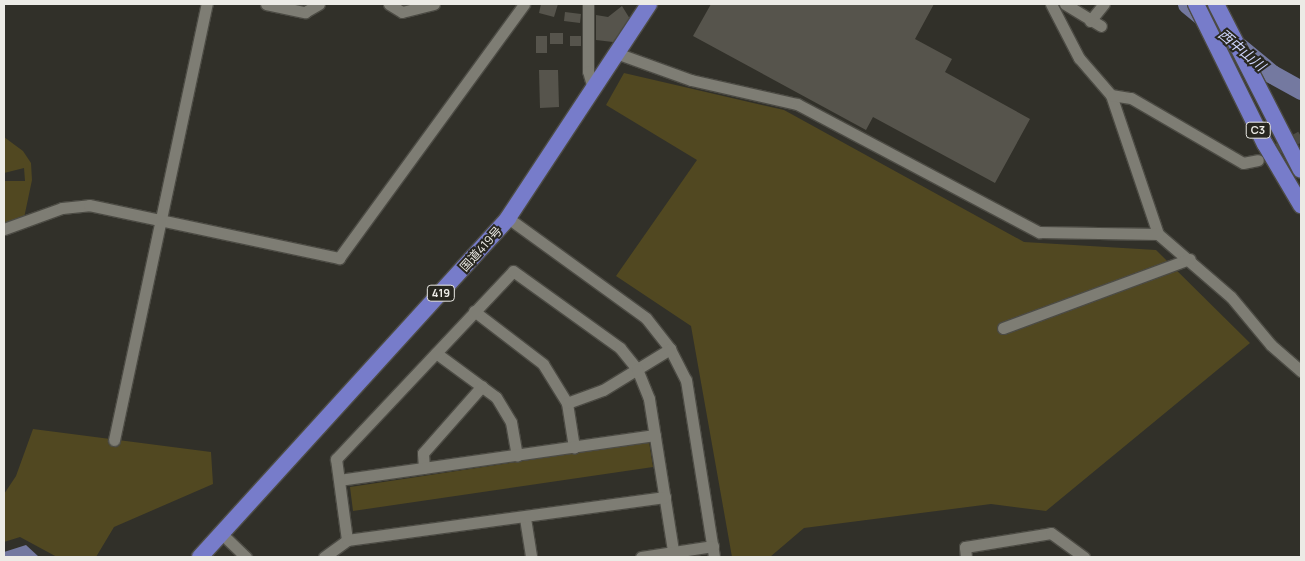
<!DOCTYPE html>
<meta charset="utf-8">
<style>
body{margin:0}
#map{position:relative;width:1305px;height:561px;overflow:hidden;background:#313029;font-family:Manrope,"Noto Sans JP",sans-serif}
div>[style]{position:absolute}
.green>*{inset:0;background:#514821}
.water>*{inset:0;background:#7479a0}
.river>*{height:19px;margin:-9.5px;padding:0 9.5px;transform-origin:9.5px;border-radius:9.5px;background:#7479a0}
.building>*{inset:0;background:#56544c}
.minor-tunnel>*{height:11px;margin-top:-5.5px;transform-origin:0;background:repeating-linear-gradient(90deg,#4d4c45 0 11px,transparent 0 16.5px)}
.roads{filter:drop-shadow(1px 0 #4c4b44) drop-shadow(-1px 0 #4c4b44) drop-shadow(0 1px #4c4b44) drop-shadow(0 -1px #4c4b44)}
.minor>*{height:11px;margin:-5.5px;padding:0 5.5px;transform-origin:5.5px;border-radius:5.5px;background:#7e7d74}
.highway>*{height:16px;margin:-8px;padding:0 8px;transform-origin:8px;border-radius:8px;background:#777cca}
span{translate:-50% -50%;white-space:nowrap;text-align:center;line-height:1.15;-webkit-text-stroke:4px #27261f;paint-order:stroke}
.shield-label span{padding:1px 4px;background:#27261f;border:1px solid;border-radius:4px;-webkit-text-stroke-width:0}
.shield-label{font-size:11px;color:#ecebe6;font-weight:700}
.street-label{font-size:12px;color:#ecebe6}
.water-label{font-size:14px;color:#cfd5fc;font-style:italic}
.frame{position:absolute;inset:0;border:5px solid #ecebe6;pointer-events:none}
</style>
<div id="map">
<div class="green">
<div style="clip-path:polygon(624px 73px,784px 110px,1024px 242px,1156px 250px,1250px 343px,1046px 511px,991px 504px,804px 528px,770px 557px,732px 557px,691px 326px,616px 276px,697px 160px,606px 105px)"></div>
<div style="clip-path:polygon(4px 137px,23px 151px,31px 163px,32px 180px,24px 218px,4px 226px,5px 181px,25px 181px,24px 168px,4px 173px)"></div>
<div style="clip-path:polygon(33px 429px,211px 452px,213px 484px,114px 527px,96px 557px,57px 557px,20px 537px,4px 542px,4px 494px,16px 476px)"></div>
<div style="clip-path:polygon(649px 442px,653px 467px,353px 511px,350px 487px)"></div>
</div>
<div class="water">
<div style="clip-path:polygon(26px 545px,39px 557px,4px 557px,4px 552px)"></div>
</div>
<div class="river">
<div style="left:1187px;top:4px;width:110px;rotate:39.5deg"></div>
<div style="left:1272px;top:74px;width:33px;rotate:29deg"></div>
</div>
<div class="building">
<div style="clip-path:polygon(541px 4px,558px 4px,554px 17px,539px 13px)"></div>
<div style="clip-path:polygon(711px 4px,934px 4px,915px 39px,952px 59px,945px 72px,1030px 119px,995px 183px,873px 117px,866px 130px,693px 36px)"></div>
<div style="clip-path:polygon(622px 6px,630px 19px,613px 42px,596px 40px,596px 15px,608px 17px)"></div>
<div style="clip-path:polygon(565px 12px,581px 14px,580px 23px,564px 21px)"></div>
<div style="clip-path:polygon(550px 33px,563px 33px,563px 44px,550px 44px)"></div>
<div style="clip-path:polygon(536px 36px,547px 36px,547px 53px,536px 53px)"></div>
<div style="clip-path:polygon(570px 36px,581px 36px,581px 46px,570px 46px)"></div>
<div style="clip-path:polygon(539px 70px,558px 70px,559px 107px,540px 108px)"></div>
</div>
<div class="minor-tunnel">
<div style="left:1264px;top:156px;width:42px;rotate:-28.4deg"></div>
</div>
<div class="roads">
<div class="minor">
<div style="left:266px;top:4px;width:40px;rotate:12deg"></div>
<div style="left:305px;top:12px;width:16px;rotate:-30deg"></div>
<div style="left:389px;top:4px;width:15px;rotate:32deg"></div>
<div style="left:402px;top:12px;width:33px;rotate:-14deg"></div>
<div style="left:588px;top:4px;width:67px;rotate:90deg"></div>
<div style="left:588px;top:71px;width:18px;rotate:74deg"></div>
<div style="left:1051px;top:4px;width:61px;rotate:62.6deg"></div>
<div style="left:1079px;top:58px;width:49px;rotate:49.1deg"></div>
<div style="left:1111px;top:95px;width:147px;rotate:71.3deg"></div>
<div style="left:1158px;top:234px;width:96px;rotate:40.8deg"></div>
<div style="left:1231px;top:297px;width:62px;rotate:50.2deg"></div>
<div style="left:1271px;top:345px;width:40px;rotate:41deg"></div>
<div style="left:1065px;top:4px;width:42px;rotate:31.4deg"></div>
<div style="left:1090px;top:21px;width:22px;rotate:-51deg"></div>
<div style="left:616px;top:53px;width:80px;rotate:19.8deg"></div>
<div style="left:691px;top:80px;width:109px;rotate:12.8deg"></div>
<div style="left:797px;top:104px;width:274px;rotate:27.9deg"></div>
<div style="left:1039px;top:232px;width:119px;rotate:1deg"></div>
<div style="left:1111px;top:95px;width:20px;rotate:9deg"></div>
<div style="left:1131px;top:98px;width:129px;rotate:30.1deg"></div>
<div style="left:1243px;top:163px;width:15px;rotate:-11deg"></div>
<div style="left:508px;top:218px;width:170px;rotate:35.9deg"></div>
<div style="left:646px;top:318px;width:39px;rotate:52deg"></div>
<div style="left:670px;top:349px;width:35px;rotate:63deg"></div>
<div style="left:686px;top:380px;width:179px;rotate:81deg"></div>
<div style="left:4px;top:229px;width:62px;rotate:-19.9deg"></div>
<div style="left:62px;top:208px;width:27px;rotate:-6deg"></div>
<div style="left:89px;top:205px;width:256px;rotate:12deg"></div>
<div style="left:339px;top:258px;width:314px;rotate:-53.9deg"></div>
<div style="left:474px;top:311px;width:87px;rotate:37.5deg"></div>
<div style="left:543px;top:364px;width:46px;rotate:58.4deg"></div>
<div style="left:567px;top:403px;width:45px;rotate:81deg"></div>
<div style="left:1003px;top:328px;width:199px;rotate:-20.3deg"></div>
<div style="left:436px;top:353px;width:74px;rotate:36.3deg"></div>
<div style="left:496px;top:397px;width:29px;rotate:59deg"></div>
<div style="left:511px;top:422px;width:34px;rotate:80deg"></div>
<div style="left:567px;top:403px;width:38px;rotate:-20deg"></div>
<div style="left:603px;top:390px;width:79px;rotate:-31.5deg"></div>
<div style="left:114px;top:440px;width:446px;rotate:-78deg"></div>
<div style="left:424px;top:468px;width:15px;rotate:-94deg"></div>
<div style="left:423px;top:453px;width:89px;rotate:-48.6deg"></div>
<div style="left:339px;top:480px;width:319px;rotate:-8.1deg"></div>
<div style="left:525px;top:518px;width:39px;rotate:81deg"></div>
<div style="left:221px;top:533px;width:35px;rotate:44deg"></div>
<div style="left:347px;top:540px;width:82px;rotate:-97.7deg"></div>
<div style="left:336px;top:459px;width:258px;rotate:-46.7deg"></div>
<div style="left:513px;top:271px;width:132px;rotate:35.7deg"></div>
<div style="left:620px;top:348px;width:27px;rotate:51deg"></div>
<div style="left:637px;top:369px;width:32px;rotate:68deg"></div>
<div style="left:649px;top:399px;width:160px;rotate:81deg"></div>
<div style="left:324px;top:557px;width:29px;rotate:-36deg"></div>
<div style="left:347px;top:540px;width:321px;rotate:-7.7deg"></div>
<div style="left:641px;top:557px;width:73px;rotate:-8.7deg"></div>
<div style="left:966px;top:557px;width:10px;rotate:-96deg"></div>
<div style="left:965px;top:547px;width:87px;rotate:-9.2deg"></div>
<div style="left:1051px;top:533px;width:41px;rotate:36deg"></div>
</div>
<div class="highway">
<div style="left:1196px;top:4px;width:156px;rotate:63.8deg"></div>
<div style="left:1265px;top:144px;width:71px;rotate:59.5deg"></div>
<div style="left:1216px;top:4px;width:186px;rotate:62.9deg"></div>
<div style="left:200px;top:557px;width:458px;rotate:-47.7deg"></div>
<div style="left:508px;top:218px;width:256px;rotate:-56.6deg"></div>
</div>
</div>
<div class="shield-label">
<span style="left:1258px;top:130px">C3</span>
<span style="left:441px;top:293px">419</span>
</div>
<div class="street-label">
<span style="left:481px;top:249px;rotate:-48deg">国道419号</span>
</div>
<div class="water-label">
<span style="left:1242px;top:50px;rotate:40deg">西中山川</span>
</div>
<div class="frame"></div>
</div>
